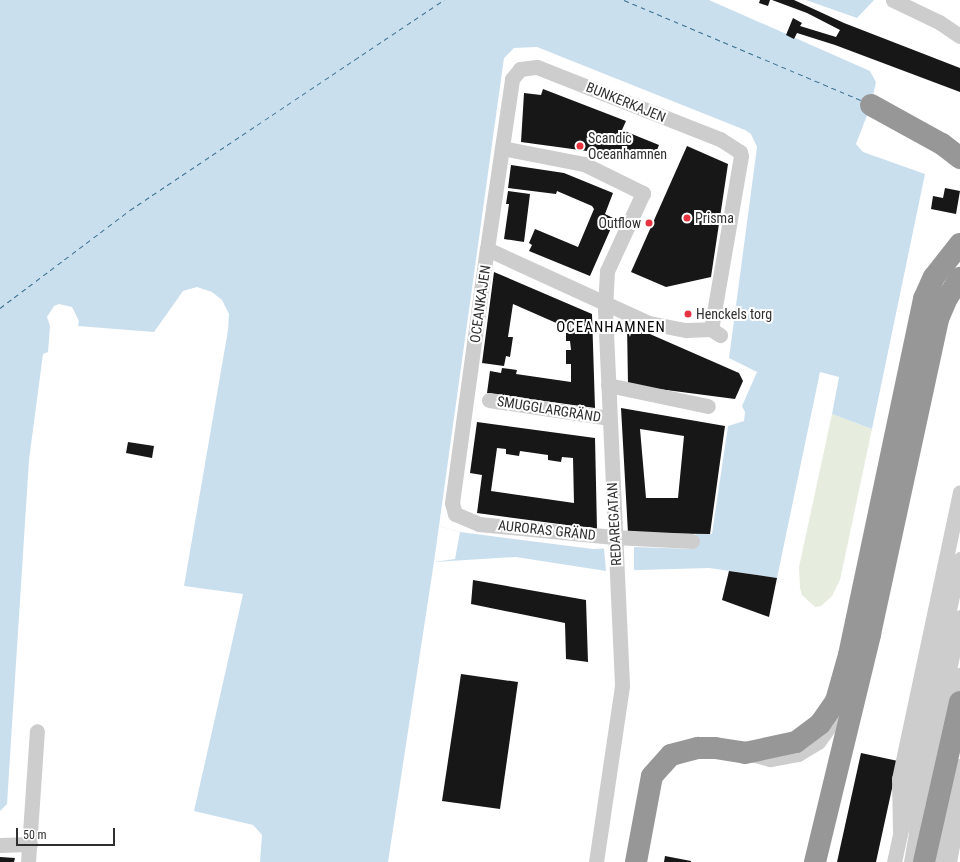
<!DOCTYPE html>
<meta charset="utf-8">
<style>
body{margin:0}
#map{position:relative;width:960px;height:862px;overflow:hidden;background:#fff;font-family:"Roboto Condensed",sans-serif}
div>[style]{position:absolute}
.green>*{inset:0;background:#e6edde}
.water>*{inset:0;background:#cadfed}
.pier>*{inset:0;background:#fff}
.ferry>*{height:1px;margin-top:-0.5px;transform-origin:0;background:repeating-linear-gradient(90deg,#3c7294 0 5px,transparent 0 9px)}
.building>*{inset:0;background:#171717}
.minor>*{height:15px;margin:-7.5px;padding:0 7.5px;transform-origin:7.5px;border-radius:7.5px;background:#cdcdcd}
.highway>*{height:22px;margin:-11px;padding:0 11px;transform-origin:11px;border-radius:11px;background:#979797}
.dots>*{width:11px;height:11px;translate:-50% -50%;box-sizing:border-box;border:2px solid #fff;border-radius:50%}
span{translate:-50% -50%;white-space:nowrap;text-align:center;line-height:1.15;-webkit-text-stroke:4px #fff;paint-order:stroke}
.street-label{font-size:14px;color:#303030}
.poi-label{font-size:14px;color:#303030}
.left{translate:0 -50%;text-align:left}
.right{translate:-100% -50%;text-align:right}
.neighbourhood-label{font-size:15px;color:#000;letter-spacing:1px}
.scale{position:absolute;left:16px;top:828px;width:99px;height:18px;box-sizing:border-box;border:2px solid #303030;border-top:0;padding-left:5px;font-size:12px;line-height:14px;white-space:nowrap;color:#303030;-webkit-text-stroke:3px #fff;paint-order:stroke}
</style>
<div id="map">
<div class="green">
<div style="clip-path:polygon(832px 414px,872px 429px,840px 580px,832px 596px,821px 606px,815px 607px,802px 595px,800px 588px,799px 567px)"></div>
</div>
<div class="water">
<div style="clip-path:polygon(evenodd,0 0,709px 0,870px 71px,876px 82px,871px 105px,856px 144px,863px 152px,925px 174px,872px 429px,832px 414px,839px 377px,820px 372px,777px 578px,709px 568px,606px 571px,516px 557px,434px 562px,388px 862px,260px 862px,262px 835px,253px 825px,194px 811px,243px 594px,184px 586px,228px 330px,229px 314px,222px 300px,212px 292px,197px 287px,183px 291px,154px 332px,78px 326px,79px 321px,72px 307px,59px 304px,54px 306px,47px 317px,50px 326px,48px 352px,43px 354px,29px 460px,7px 804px,0 811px,0 0,537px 47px,745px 130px,751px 134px,757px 147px,729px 358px,757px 372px,742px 406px,745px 412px,744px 421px,728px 426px,712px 534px,696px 534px,694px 549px,634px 547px,593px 549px,460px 532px,439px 526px,504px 58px,514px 48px,537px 47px)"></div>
<div style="clip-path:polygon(806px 0,874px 0,857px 18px)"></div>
</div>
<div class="pier">
<div style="clip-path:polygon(439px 526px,460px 532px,455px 559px,434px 562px)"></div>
<div style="clip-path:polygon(634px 547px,634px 571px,606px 571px,604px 548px)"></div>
</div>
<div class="ferry">
<div style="left:624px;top:0;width:257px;rotate:22.9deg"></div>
<div style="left:0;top:308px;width:163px;rotate:-37deg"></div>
<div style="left:130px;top:210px;width:378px;rotate:-33.8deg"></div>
</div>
<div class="building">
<div style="clip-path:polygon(760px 0,770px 0,768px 6px,759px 3px)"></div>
<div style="clip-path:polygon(772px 0,794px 0,844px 23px,960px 68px,960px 92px,835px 45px,797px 33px,794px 39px,786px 35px,793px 18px,802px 23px,800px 26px,836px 37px,840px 30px,807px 13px)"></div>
<div style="clip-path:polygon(543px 89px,626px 121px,622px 130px,659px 145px,653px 160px,521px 142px,524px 93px,541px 95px)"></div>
<div style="clip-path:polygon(687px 146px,728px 164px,711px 277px,666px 287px,631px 272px)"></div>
<div style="clip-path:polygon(511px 165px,564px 173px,613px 193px,605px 214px,615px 219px,590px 276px,529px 251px,532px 245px,529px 243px,535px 229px,578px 247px,594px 209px,592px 206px,557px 191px,556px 194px,508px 188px)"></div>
<div style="clip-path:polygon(945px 188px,960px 191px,956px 214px,931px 209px,933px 196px,943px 198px)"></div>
<div style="clip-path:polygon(508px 191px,530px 194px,524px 242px,504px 239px,509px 204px,506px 204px)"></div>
<div style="clip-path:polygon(494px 272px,592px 314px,595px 408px,487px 393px,490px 371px,501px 373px,502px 368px,517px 370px,516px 374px,571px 382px,571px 364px,566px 364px,566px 350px,571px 350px,570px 341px,566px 341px,566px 333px,570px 333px,570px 329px,513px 304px,508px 337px,513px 337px,510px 357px,506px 356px,504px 366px,482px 363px)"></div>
<div style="clip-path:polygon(627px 324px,739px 373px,743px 381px,735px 399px,628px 385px)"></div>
<div style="clip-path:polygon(evenodd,621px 408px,725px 426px,710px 534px,628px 533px,621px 408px,640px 429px,684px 436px,678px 498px,646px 498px,640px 429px)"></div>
<div style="clip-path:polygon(evenodd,477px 422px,595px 438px,597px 529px,477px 513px,482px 475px,470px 473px,477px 422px,497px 448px,506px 449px,506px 454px,519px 456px,520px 451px,548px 455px,548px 460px,561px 462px,562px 457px,573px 458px,574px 503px,491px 491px,497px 448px)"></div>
<div style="clip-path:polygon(128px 442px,154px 446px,152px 458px,126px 453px)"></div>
<div style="clip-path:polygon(729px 571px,777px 578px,769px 617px,722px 600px)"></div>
<div style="clip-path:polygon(473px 580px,586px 600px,588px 662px,566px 659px,565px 623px,471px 604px)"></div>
<div style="clip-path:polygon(461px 674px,518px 682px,500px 809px,442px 801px)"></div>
<div style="clip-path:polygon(861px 753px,898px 761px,876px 862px,837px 862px)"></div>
<div style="clip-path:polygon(665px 856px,691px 861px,691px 862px,664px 862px)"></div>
<div style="clip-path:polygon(0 857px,15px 858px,14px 862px,0 862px)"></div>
</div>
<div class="minor">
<div style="left:893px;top:0;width:51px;rotate:25.6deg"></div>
<div style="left:939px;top:22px;width:25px;rotate:34deg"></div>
<div style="left:502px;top:148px;width:84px;rotate:11deg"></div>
<div style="left:584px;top:164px;width:66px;rotate:26.2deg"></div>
<div style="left:643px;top:193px;width:86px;rotate:114.8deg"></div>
<div style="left:607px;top:271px;width:39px;rotate:93deg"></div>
<div style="left:605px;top:310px;width:376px;rotate:87.4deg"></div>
<div style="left:622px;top:686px;width:178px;rotate:98.4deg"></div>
<div style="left:487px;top:249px;width:178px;rotate:24.6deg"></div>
<div style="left:649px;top:323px;width:38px;rotate:11deg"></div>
<div style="left:686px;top:330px;width:25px;rotate:-2deg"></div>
<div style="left:608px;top:385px;width:102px;rotate:11.9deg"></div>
<div style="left:489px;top:400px;width:121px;rotate:8.5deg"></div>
<div style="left:692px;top:541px;width:78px;rotate:-177.1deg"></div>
<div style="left:614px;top:537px;width:136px;rotate:-174.5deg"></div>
<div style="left:479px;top:524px;width:26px;rotate:-157deg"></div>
<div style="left:455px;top:514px;width:11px;rotate:-105deg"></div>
<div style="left:452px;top:503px;width:256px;rotate:-82.2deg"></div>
<div style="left:487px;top:249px;width:172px;rotate:-81.6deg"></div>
<div style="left:512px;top:79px;width:13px;rotate:-51deg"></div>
<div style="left:520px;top:69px;width:17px;rotate:-7deg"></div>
<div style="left:537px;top:67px;width:197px;rotate:21.5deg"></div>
<div style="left:720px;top:139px;width:24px;rotate:33deg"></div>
<div style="left:740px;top:152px;width:4px;rotate:76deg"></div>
<div style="left:741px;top:156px;width:176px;rotate:99.8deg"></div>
<div style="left:711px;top:329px;width:11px;rotate:34deg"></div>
<div style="left:952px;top:712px;width:38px;rotate:-78deg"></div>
<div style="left:751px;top:754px;width:20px;rotate:15deg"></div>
<div style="left:770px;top:759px;width:28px;rotate:-10deg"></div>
<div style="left:798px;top:754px;width:23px;rotate:-31deg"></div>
<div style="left:818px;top:742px;width:32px;rotate:-54deg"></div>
<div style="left:922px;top:798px;width:185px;rotate:-78.1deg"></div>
<div style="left:900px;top:831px;width:52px;rotate:-91.1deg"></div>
<div style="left:899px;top:779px;width:293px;rotate:-78deg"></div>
<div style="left:916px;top:834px;width:49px;rotate:-87.7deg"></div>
<div style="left:941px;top:839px;width:27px;rotate:-82deg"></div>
<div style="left:0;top:845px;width:30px;rotate:-2deg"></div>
<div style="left:28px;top:862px;width:131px;rotate:-86.1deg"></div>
<div style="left:894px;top:862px;width:310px;rotate:-77.7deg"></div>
<div style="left:911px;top:862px;width:39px;rotate:-80deg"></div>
<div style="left:936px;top:862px;width:99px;rotate:-76deg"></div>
<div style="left:949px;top:862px;width:56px;rotate:-79.7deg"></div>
</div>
<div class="highway">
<div style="left:871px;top:105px;width:81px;rotate:28.8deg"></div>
<div style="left:942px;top:144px;width:23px;rotate:38deg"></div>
<div style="left:636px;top:862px;width:87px;rotate:-79.5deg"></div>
<div style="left:652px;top:776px;width:28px;rotate:-48deg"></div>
<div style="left:671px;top:755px;width:28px;rotate:-15deg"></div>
<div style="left:698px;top:748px;width:17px"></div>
<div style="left:715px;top:748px;width:30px;rotate:9deg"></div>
<div style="left:745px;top:753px;width:52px;rotate:-12.2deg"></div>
<div style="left:796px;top:742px;width:30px;rotate:-37deg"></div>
<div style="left:820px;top:724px;width:28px;rotate:-55deg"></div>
<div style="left:836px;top:701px;width:48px;rotate:-74.2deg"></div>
<div style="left:849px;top:655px;width:364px;rotate:-78.1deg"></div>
<div style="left:924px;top:299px;width:24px;rotate:-66deg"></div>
<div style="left:934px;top:277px;width:42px;rotate:-51.8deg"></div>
<div style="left:815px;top:862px;width:235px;rotate:-76.4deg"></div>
<div style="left:870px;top:634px;width:322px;rotate:-77.8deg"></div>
<div style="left:938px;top:319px;width:23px;rotate:-67deg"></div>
<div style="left:947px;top:298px;width:24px;rotate:-57deg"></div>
<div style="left:924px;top:862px;width:164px;rotate:-77.3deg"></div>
</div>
<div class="dots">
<div style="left:580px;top:146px;background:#e7323f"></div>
<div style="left:687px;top:218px;background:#e7323f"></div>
<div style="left:649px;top:223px;background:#e7323f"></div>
<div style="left:688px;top:314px;background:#e7323f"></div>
</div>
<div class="street-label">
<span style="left:626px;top:102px;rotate:22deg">BUNKERKAJEN</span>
<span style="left:480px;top:304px;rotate:-82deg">OCEANKAJEN</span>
<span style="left:549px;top:409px;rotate:9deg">SMUGGLARGRÄND</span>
<span style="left:614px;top:524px;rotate:-93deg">REDAREGATAN</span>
<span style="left:547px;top:530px;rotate:6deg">AURORAS GRÄND</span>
</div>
<div class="poi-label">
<span class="left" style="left:588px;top:146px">Scandic<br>Oceanhamnen</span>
<span class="left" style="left:695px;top:218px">Prisma</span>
<span class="right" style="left:641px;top:223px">Outflow</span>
<span class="left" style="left:696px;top:314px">Henckels torg</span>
</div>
<div class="neighbourhood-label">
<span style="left:611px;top:328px">OCEANHAMNEN</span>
</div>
<div class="scale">50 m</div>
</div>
